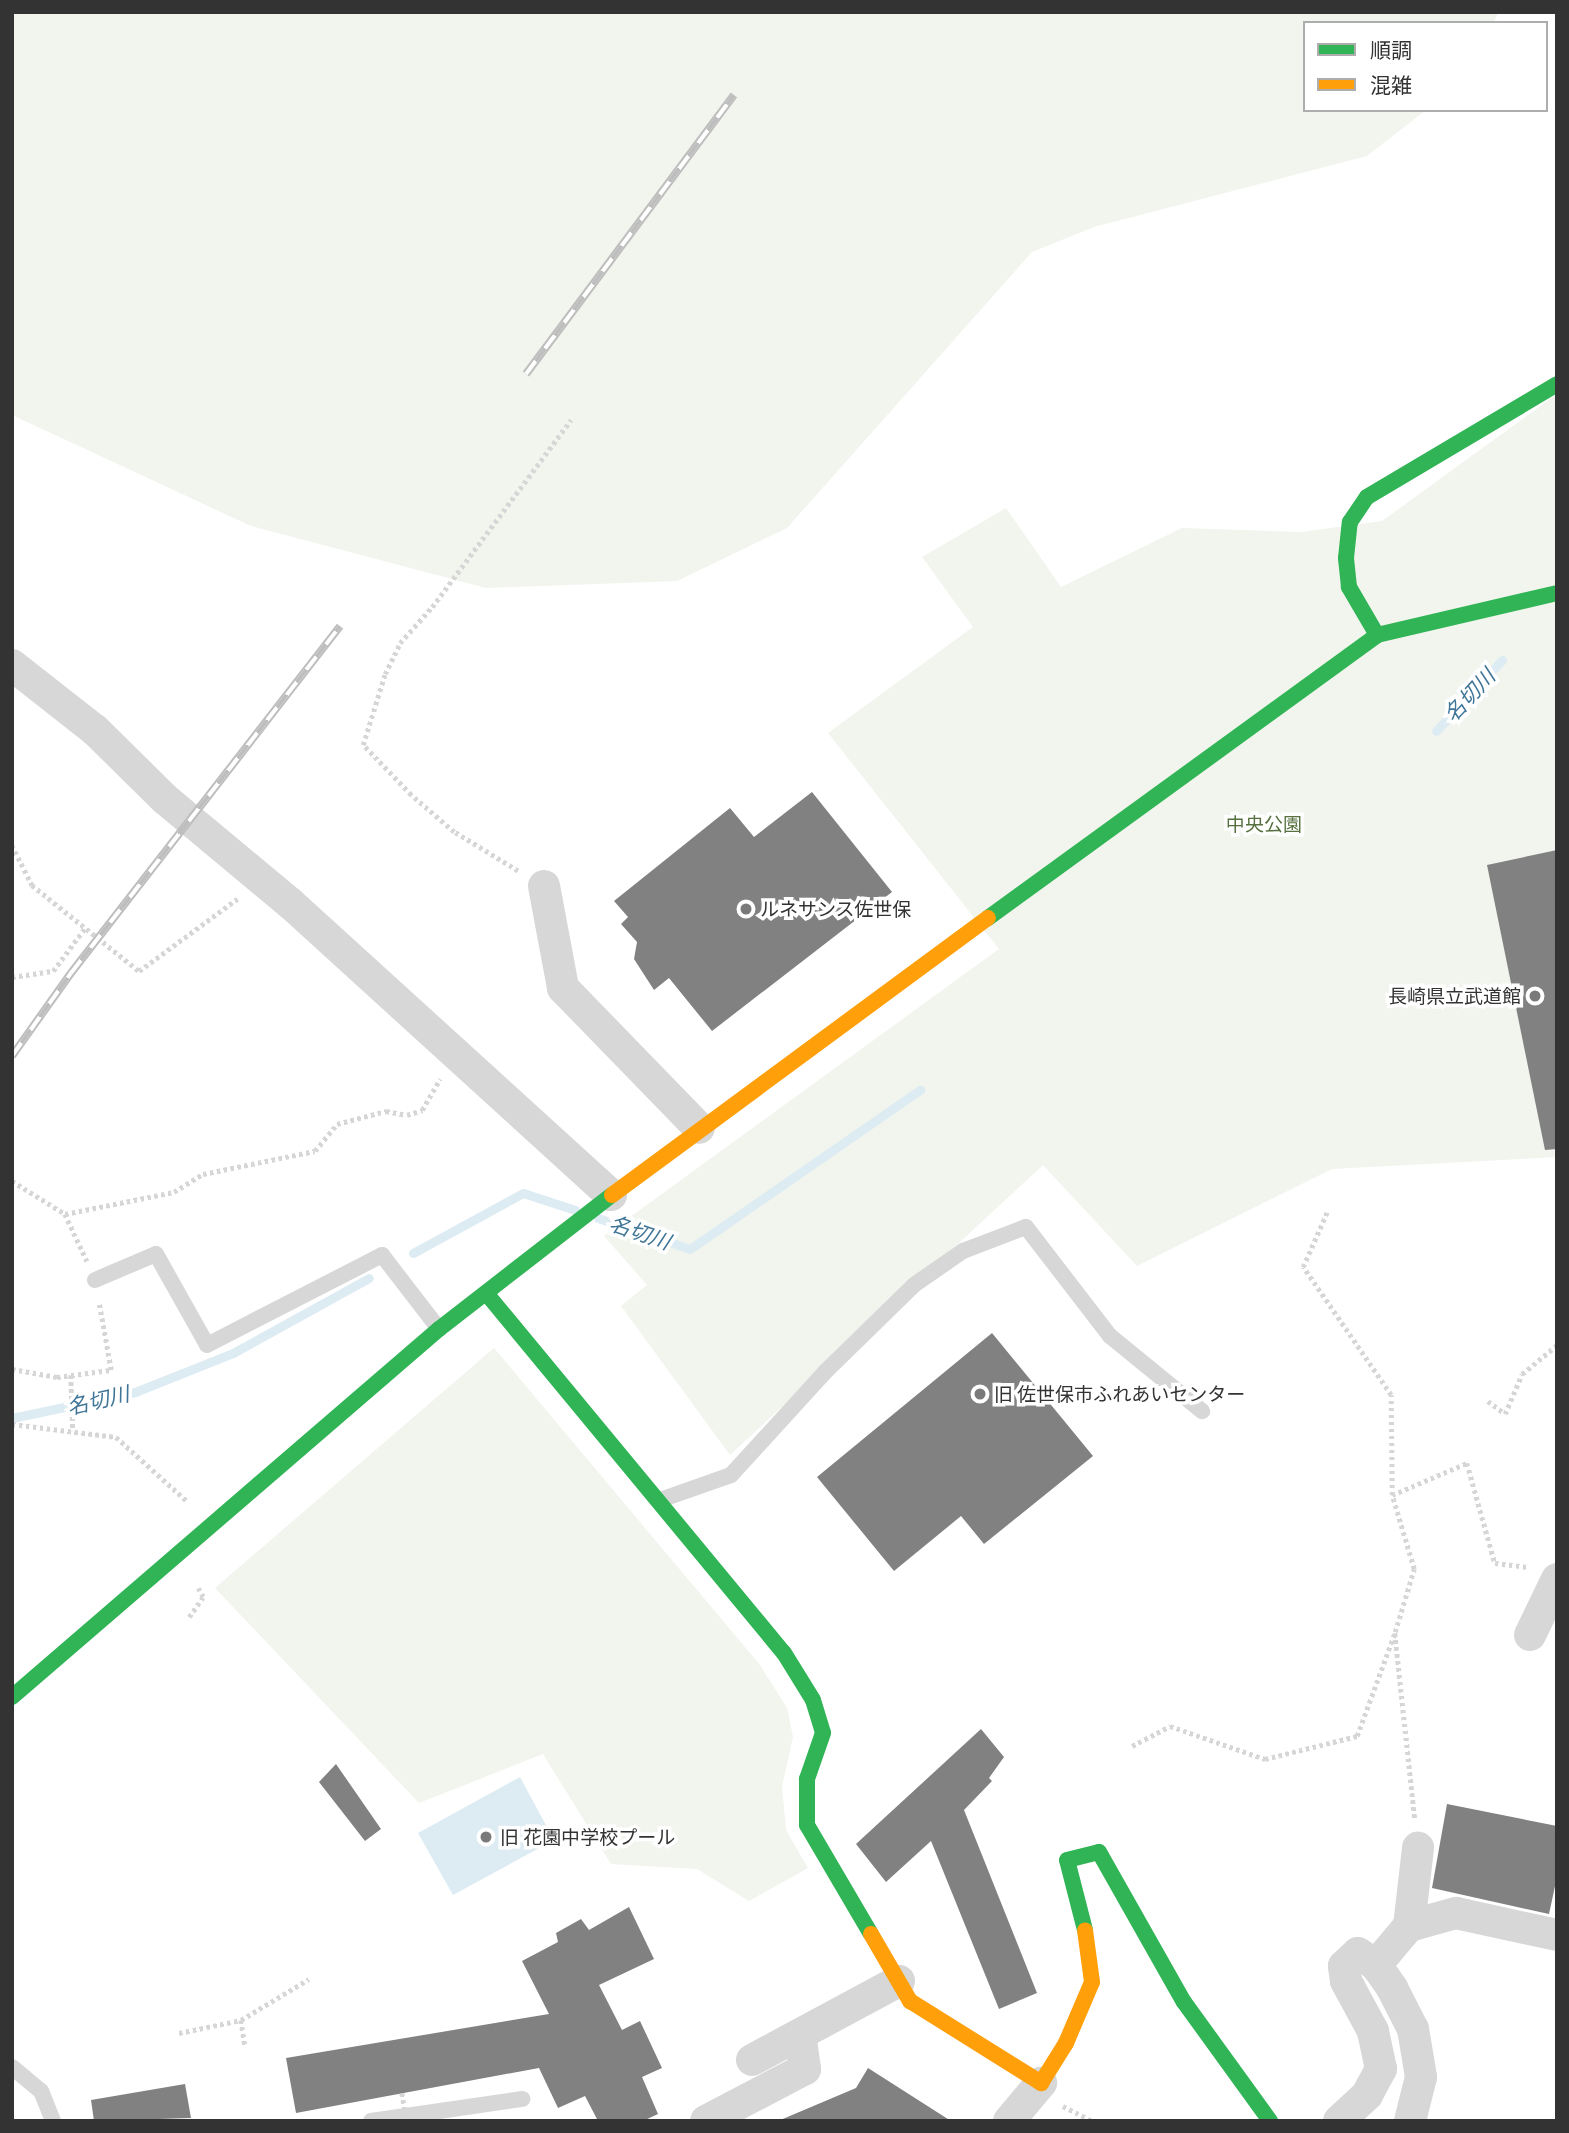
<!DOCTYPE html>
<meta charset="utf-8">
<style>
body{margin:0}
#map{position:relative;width:1569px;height:2133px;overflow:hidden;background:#fff;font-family:"Titillium Web","Noto Sans JP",sans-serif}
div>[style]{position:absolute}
.green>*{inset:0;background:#f1f5ed}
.water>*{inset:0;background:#ddebf3}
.stream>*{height:9px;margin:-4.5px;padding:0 4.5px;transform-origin:4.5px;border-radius:4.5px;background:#ddebf3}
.building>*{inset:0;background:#818181}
.path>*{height:4.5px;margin-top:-2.25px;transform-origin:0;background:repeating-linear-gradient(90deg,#d6d6d6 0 3.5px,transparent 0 7px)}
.lane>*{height:16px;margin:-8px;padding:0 8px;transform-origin:8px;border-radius:8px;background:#d7d7d7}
.street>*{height:32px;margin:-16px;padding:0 16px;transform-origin:16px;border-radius:16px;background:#d7d7d7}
.fast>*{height:16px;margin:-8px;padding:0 8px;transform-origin:8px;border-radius:8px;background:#30b455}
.slow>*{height:16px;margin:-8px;padding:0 8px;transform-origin:8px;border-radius:8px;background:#ff9f0a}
.rail>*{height:8px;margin-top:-4px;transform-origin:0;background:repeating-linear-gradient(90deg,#fff 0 16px,#bebebe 0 32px);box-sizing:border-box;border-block:2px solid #bebebe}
.path-bridge>*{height:4.5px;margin-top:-2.25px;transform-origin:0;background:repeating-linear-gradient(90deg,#d6d6d6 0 3.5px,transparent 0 7px)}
.dots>*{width:19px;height:19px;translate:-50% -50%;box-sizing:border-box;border:4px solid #fff;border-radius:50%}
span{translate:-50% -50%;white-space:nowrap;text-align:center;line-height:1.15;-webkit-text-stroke:7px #fff;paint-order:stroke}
.park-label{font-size:19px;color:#56703f}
.poi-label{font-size:19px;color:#333}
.left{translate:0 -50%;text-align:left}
.right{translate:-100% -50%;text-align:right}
.water-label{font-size:21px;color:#3f7597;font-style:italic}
.frame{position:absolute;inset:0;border:14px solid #333;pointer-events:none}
.legend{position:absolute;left:1303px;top:21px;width:245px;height:91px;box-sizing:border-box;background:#fff;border:2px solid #adadad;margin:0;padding:9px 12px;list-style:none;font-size:21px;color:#333}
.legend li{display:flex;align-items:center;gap:14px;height:35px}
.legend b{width:35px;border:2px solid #adadad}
</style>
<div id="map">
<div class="green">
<div style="clip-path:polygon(13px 12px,1499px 12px,1493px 23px,1305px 23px,1305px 110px,1426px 110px,1367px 156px,1094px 227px,1032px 252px,787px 528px,677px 581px,486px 588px,251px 526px,12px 415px)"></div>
<div style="clip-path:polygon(1557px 394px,1557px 1157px,1332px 1169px,1137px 1266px,1043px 1165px,730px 1455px,621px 1306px,647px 1285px,604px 1236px,999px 949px,828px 733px,973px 627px,922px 557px,1006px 508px,1061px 587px,1182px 528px,1301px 532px,1382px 521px)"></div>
<div style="clip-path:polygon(494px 1348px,760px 1665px,787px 1708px,793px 1737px,782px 1786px,786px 1830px,808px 1868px,749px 1901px,697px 1869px,611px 1864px,543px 1754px,419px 1803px,215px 1588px)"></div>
</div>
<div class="water">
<div style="clip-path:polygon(520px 1777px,554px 1840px,453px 1895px,418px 1833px)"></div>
</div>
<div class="stream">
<div style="left:1436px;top:731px;width:97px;rotate:-47.1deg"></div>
<div style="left:598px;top:1218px;width:97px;rotate:18.6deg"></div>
<div style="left:690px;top:1249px;width:280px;rotate:-34.7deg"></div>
<div style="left:413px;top:1253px;width:125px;rotate:-28.6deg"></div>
<div style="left:523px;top:1193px;width:55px;rotate:18.1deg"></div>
<div style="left:12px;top:1418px;width:126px;rotate:-11.9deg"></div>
<div style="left:135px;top:1392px;width:105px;rotate:-21.7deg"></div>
<div style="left:233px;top:1353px;width:155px;rotate:-28.9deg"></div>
</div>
<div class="building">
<div style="clip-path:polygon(812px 792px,892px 892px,712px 1031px,669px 978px,654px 990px,634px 959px,637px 942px,621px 924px,628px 917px,614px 901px,730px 808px,754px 837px)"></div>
<div style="clip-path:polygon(1557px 850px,1557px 1149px,1545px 1150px,1487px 865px)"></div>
<div style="clip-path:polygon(992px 1333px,1093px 1456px,984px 1544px,961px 1516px,894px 1571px,817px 1477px)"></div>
<div style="clip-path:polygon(981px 1729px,1004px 1757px,989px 1778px,992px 1781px,964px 1810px,1037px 1993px,999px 2009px,931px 1841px,886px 1882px,856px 1844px)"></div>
<div style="clip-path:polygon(336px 1764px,381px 1829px,365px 1841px,319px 1782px)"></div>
<div style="clip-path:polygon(1447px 1804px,1557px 1826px,1557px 1877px,1549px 1914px,1432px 1888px)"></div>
<div style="clip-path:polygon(629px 1907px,654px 1959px,599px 1985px,622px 2030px,640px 2021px,662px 2068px,642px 2077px,658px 2114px,643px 2121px,598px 2121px,585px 2096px,558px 2108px,539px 2068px,296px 2113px,286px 2058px,549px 2014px,522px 1961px,558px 1942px,556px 1933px,581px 1919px,589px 1930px)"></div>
<div style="clip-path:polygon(868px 2068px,951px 2121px,778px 2121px,856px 2088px)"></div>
<div style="clip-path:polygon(185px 2084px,191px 2118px,94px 2121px,91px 2100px)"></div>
</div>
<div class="path">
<div style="left:12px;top:845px;width:45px;rotate:63.4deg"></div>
<div style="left:32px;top:885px;width:137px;rotate:38.8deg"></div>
<div style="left:139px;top:971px;width:122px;rotate:-36.3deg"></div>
<div style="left:518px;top:871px;width:75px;rotate:-148.6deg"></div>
<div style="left:454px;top:832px;width:57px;rotate:-139.3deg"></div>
<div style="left:411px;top:795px;width:69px;rotate:-133.8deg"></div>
<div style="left:363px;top:745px;width:74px;rotate:-72.8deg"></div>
<div style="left:385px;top:674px;width:34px;rotate:-64deg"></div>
<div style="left:400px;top:643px;width:48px;rotate:-48.4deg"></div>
<div style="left:432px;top:607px;width:233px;rotate:-53.4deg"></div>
<div style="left:12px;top:977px;width:41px;rotate:-8.3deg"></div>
<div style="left:53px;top:971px;width:54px;rotate:-53.3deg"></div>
<div style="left:12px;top:1181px;width:62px;rotate:31.9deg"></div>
<div style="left:65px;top:1214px;width:111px;rotate:-11.4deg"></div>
<div style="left:174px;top:1192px;width:34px;rotate:-32deg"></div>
<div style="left:203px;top:1174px;width:114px;rotate:-11.6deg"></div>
<div style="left:315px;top:1151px;width:35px;rotate:-51deg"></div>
<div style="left:337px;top:1124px;width:51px;rotate:-14.9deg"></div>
<div style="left:386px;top:1111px;width:21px;rotate:11deg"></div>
<div style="left:407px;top:1115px;width:16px;rotate:-18deg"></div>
<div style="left:422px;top:1110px;width:36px;rotate:-60deg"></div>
<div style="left:65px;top:1214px;width:52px;rotate:64.9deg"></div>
<div style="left:12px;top:1369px;width:46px;rotate:10.1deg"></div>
<div style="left:57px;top:1377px;width:54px;rotate:-7.4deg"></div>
<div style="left:111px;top:1370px;width:68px;rotate:-100.2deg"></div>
<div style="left:71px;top:1375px;width:56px;rotate:88deg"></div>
<div style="left:1488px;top:1401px;width:21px;rotate:37deg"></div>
<div style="left:1505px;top:1414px;width:43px;rotate:-67deg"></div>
<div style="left:1522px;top:1374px;width:45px;rotate:-39.6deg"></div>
<div style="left:12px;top:1424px;width:105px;rotate:7.1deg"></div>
<div style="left:116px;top:1437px;width:97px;rotate:42.1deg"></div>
<div style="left:1392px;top:1495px;width:82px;rotate:-23.1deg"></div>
<div style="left:1467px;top:1463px;width:104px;rotate:74.4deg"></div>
<div style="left:1495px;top:1563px;width:33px;rotate:7deg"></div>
<div style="left:189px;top:1617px;width:24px;rotate:-55deg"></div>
<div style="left:203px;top:1597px;width:10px;rotate:-119deg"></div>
<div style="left:1395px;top:1633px;width:187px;rotate:83.9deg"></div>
<div style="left:1132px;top:1746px;width:43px;rotate:-27.8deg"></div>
<div style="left:1170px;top:1726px;width:101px;rotate:19.2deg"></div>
<div style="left:1265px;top:1759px;width:95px;rotate:-14deg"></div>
<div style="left:1357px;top:1736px;width:111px;rotate:-69.9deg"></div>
<div style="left:1395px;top:1632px;width:66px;rotate:-73.2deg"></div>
<div style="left:1414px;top:1569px;width:77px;rotate:-106.6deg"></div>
<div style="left:1392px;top:1495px;width:100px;rotate:-90.6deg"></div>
<div style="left:1391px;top:1395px;width:155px;rotate:-124.5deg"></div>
<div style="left:1303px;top:1267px;width:62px;rotate:-66.3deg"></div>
<div style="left:241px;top:2020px;width:26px;rotate:81deg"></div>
<div style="left:179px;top:2033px;width:63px;rotate:-11.8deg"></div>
<div style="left:241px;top:2020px;width:79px;rotate:-31.1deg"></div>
<div style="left:1063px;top:2106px;width:33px;rotate:27deg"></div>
</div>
<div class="lane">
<div style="left:95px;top:1280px;width:66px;rotate:-23.1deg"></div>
<div style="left:156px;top:1254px;width:104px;rotate:60.7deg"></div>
<div style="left:207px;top:1345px;width:197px;rotate:-27.2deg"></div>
<div style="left:382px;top:1255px;width:93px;rotate:52.4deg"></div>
<div style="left:660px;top:1500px;width:75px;rotate:-19.4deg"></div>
<div style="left:731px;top:1475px;width:139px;rotate:-47.6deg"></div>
<div style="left:825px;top:1372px;width:124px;rotate:-44.3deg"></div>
<div style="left:914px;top:1285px;width:60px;rotate:-34.8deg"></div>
<div style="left:963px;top:1251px;width:67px;rotate:-20.9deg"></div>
<div style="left:1026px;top:1227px;width:138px;rotate:52.4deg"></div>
<div style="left:1110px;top:1336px;width:119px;rotate:39.2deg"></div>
<div style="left:12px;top:2067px;width:38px;rotate:40deg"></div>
<div style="left:41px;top:2091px;width:32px;rotate:68deg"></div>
<div style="left:371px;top:2121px;width:153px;rotate:-8.3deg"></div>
</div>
<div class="street">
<div style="left:12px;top:665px;width:105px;rotate:38.1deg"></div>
<div style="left:95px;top:730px;width:98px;rotate:44.6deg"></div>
<div style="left:165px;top:799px;width:163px;rotate:39.8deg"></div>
<div style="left:290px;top:903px;width:434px;rotate:42.3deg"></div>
<div style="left:544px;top:886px;width:104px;rotate:79.4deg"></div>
<div style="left:563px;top:988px;width:195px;rotate:45.8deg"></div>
<div style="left:1530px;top:1635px;width:62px;rotate:-64.3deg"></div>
<div style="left:1409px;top:1926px;width:79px;rotate:-83.4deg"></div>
<div style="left:1376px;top:1965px;width:51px;rotate:-49.8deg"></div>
<div style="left:1409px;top:1926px;width:49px;rotate:-15.5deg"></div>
<div style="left:1456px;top:1913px;width:103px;rotate:12.3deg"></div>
<div style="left:752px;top:2060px;width:167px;rotate:-28.3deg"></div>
<div style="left:706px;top:2121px;width:112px;rotate:-27.7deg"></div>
<div style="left:805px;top:2069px;width:34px;rotate:-98deg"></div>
<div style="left:1009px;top:2121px;width:50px;rotate:-49.9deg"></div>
<div style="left:1339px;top:2121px;width:38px;rotate:-43deg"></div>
<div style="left:1367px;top:2095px;width:30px;rotate:-62deg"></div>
<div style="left:1381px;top:2069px;width:39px;rotate:-102deg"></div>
<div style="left:1373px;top:2031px;width:57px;rotate:-118.4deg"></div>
<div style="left:1346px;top:1981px;width:15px;rotate:-98deg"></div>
<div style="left:1344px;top:1966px;width:19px;rotate:-43deg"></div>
<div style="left:1358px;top:1953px;width:22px;rotate:34deg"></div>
<div style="left:1376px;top:1965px;width:28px;rotate:55deg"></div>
<div style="left:1392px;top:1988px;width:46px;rotate:62.9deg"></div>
<div style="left:1413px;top:2029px;width:49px;rotate:80.5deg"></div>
<div style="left:1421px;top:2077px;width:45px;rotate:104deg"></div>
</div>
<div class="fast">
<div style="left:1377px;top:635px;width:56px;rotate:-120.3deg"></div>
<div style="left:1349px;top:587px;width:29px;rotate:-96deg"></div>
<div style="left:1346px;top:558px;width:36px;rotate:-84deg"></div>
<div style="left:1350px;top:522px;width:30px;rotate:-56deg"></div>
<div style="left:1367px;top:497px;width:221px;rotate:-30.7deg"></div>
<div style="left:988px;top:918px;width:481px;rotate:-36deg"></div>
<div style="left:1377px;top:635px;width:185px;rotate:-13.1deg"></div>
<div style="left:486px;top:1293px;width:467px;rotate:50.4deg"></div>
<div style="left:784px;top:1653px;width:55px;rotate:58.3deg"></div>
<div style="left:813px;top:1700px;width:34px;rotate:73deg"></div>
<div style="left:823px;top:1733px;width:49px;rotate:109.2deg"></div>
<div style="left:807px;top:1779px;width:46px;rotate:90deg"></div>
<div style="left:807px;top:1825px;width:126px;rotate:59.6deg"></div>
<div style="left:12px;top:1697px;width:564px;rotate:-40.76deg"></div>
<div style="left:439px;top:1329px;width:219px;rotate:-37.8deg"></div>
<div style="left:1085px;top:1930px;width:72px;rotate:-104.4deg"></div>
<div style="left:1067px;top:1860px;width:33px;rotate:-14deg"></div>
<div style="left:1099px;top:1852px;width:172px;rotate:60.5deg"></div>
<div style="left:1184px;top:2002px;width:147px;rotate:54.1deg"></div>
</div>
<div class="slow">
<div style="left:612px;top:1195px;width:467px;rotate:-36.4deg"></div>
<div style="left:871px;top:1934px;width:78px;rotate:59.8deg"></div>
<div style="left:910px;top:2001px;width:155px;rotate:32deg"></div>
<div style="left:1041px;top:2083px;width:47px;rotate:-58deg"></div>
<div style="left:1066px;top:2043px;width:66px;rotate:-66.9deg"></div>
<div style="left:1092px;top:1982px;width:52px;rotate:-97.7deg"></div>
</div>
<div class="rail">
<div style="left:526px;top:374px;width:348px;rotate:-53.3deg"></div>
<div style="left:12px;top:1056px;width:102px;rotate:-54.6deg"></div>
<div style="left:71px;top:973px;width:439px;rotate:-52.2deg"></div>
</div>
<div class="path-bridge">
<div style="left:402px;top:2093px;width:28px;rotate:80deg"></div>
</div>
<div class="dots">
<div style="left:746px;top:909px;background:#7a7a7a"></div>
<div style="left:1535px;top:996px;background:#7a7a7a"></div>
<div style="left:980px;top:1394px;background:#7a7a7a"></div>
<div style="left:486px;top:1837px;background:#7a7a7a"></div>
</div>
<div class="park-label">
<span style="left:1264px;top:824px">中央公園</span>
</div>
<div class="poi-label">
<span class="left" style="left:760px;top:909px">ルネサンス佐世保</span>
<span class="right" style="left:1521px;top:996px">長崎県立武道館</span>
<span class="left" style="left:994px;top:1394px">旧 佐世保市ふれあいセンター</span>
<span class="left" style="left:500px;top:1837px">旧 花園中学校プール</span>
</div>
<div class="water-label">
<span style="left:1469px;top:695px;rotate:-47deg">名切川</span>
<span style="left:640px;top:1232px;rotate:19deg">名切川</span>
<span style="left:98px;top:1400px;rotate:-13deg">名切川</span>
</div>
<div class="frame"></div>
<ul class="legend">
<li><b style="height:9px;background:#30b455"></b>順調</li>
<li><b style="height:9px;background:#ff9f0a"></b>混雑</li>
</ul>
</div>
